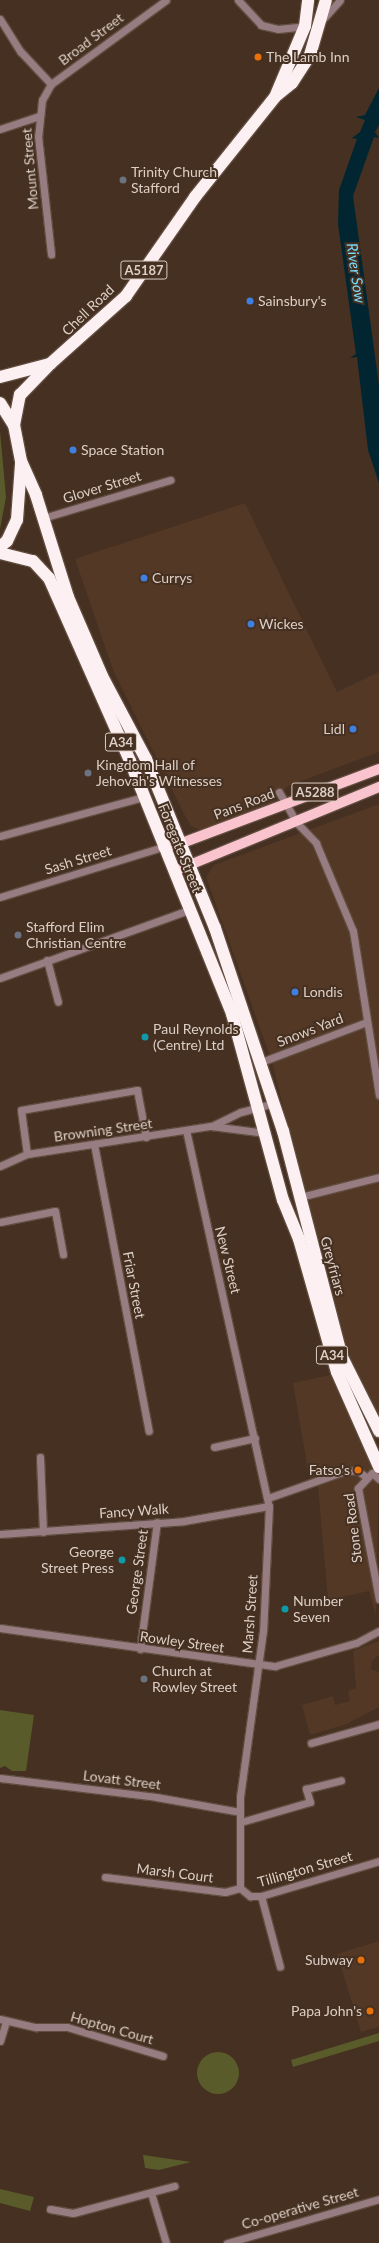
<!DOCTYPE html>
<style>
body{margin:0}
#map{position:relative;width:379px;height:2243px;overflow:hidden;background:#453021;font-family:Lato,sans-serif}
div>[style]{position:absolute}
.built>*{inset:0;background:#523825}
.green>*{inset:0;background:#595b2a}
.round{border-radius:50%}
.water>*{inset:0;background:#022631}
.roads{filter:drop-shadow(1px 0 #604d3f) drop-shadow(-1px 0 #604d3f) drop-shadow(0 1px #604d3f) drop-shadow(0 -1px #604d3f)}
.minor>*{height:7px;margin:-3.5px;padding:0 3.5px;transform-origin:3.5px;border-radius:3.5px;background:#977d82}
.major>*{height:10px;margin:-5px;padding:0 5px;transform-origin:5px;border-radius:5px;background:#fac4ce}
.highway>*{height:12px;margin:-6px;padding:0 6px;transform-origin:6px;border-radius:6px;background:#fdf0f2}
.dots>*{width:11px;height:11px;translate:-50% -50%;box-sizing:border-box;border:2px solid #453021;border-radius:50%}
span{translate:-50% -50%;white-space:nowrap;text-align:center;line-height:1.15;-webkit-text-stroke:4px #453021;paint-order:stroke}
.shield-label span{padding:1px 3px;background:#453021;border:1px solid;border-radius:3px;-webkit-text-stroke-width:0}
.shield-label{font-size:13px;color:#ddcfc6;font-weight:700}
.street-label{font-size:14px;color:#ddcfc6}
.poi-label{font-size:14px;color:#ddcfc6}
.left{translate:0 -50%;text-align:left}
.right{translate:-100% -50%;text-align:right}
.water-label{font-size:15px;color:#79dcfd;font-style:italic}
</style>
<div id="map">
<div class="built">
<div style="clip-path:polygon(245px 503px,337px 692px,379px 672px,379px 752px,288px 786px,264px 812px,204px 832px,191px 826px,184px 814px,113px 670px,75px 559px)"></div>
<div style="clip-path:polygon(379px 804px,379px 1419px,345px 1355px,272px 1062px,206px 877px,214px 865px)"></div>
<div style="clip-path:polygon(334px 1374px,379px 1472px,376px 1616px,369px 1591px,328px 1600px,318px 1487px,309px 1476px,293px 1383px)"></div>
<div style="clip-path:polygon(379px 1641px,379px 1655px,372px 1661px,371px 1669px,379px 1672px,379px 1707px,347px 1724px,310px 1735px,302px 1705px,333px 1696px,335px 1705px,350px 1701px,348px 1691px,356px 1688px,353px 1651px)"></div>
<div style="clip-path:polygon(379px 1941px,379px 2027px,361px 2032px,337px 1954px)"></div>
</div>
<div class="green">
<div style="clip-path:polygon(0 431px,6px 497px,0 529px)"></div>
<div style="clip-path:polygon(0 1710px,34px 1715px,26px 1771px,12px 1771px,5px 1766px,0 1768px)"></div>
<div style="clip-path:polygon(379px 2033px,379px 2041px,293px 2067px,291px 2060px)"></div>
<div class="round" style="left:197px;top:2052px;width:42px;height:42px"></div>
<div style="clip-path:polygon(143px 2155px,191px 2162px,159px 2170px,145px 2168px)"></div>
<div style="clip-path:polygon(0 2189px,34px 2197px,30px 2211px,0 2203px)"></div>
</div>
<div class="water">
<div style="clip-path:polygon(379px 88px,379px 125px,375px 132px,379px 138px,374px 137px,353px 196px,379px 385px,379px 483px,368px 450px,357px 357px,350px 358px,356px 354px,338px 224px,339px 190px,357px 139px,352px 138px,360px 132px,365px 120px,356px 117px,365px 115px)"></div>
</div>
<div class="roads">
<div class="minor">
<div style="left:238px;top:0;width:34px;rotate:47deg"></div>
<div style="left:261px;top:25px;width:17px;rotate:13deg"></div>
<div style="left:278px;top:29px;width:27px;rotate:-6deg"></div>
<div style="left:0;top:19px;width:39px;rotate:58deg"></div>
<div style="left:21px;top:52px;width:44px;rotate:46.8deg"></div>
<div style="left:323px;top:19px;width:25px;rotate:-48deg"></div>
<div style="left:51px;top:84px;width:18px;rotate:119deg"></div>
<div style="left:42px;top:100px;width:36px;rotate:96deg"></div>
<div style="left:38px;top:136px;width:119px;rotate:83.7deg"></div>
<div style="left:51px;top:84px;width:142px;rotate:-36.1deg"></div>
<div style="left:0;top:129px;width:41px;rotate:-18.4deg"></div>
<div style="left:43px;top:518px;width:133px;rotate:-16.7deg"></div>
<div style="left:279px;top:792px;width:34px;rotate:60deg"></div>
<div style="left:296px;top:822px;width:29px;rotate:46deg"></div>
<div style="left:316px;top:843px;width:95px;rotate:67.2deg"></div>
<div style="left:353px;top:931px;width:166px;rotate:81deg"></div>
<div style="left:0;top:836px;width:149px;rotate:-15.2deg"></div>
<div style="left:0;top:897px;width:170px;rotate:-17.1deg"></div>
<div style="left:47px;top:960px;width:43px;rotate:75.3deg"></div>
<div style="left:0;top:978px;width:201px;rotate:-19.8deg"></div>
<div style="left:261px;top:1062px;width:113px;rotate:-20.7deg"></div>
<div style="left:212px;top:1126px;width:32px;rotate:-26deg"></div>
<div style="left:241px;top:1112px;width:34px;rotate:-15deg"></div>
<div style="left:186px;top:1130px;width:385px;rotate:77.6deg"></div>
<div style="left:269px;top:1506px;width:125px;rotate:92.7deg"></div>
<div style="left:263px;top:1631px;width:167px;rotate:97.9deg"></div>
<div style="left:240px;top:1796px;width:92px;rotate:90deg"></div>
<div style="left:94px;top:1144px;width:292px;rotate:79.2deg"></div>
<div style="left:27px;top:1154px;width:44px;rotate:-97.8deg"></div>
<div style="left:21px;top:1110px;width:118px;rotate:-9.8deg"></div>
<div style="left:137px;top:1090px;width:48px;rotate:79.2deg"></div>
<div style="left:0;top:1166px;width:30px;rotate:-24deg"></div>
<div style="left:27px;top:1154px;width:186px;rotate:-8.7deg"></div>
<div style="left:211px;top:1126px;width:55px;rotate:7.3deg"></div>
<div style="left:300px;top:1197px;width:81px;rotate:-14.2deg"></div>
<div style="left:0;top:1222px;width:56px;rotate:-11.3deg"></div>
<div style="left:55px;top:1211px;width:44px;rotate:79.5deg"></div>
<div style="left:214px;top:1447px;width:42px;rotate:-12.4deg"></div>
<div style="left:40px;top:1457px;width:75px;rotate:87.7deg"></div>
<div style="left:379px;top:1479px;width:9px;rotate:-139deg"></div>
<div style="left:372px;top:1473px;width:21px;rotate:133deg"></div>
<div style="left:358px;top:1488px;width:113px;rotate:79.3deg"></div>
<div style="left:268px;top:1498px;width:78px;rotate:-19.4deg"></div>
<div style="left:342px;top:1472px;width:15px;rotate:-8deg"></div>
<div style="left:357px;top:1470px;width:11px;rotate:38deg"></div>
<div style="left:0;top:1534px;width:184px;rotate:-4deg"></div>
<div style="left:184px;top:1521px;width:86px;rotate:-10deg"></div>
<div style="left:0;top:1628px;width:278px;rotate:7.9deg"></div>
<div style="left:275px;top:1666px;width:84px;rotate:-15.9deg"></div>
<div style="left:356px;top:1643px;width:26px;rotate:-28deg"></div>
<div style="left:140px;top:1649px;width:128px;rotate:-82.4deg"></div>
<div style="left:311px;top:1743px;width:71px;rotate:-15.6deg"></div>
<div style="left:0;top:1778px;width:157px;rotate:6.9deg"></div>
<div style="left:156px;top:1797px;width:85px;rotate:10.1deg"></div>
<div style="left:241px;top:1822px;width:72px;rotate:-16.2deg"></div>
<div style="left:310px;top:1802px;width:14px;rotate:-107deg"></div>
<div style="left:306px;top:1789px;width:36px;rotate:-14deg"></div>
<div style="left:105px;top:1877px;width:121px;rotate:7.1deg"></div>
<div style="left:225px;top:1892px;width:16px;rotate:-15deg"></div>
<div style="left:240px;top:1888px;width:13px;rotate:39deg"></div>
<div style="left:250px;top:1896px;width:11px"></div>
<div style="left:261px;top:1896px;width:123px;rotate:-16.5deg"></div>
<div style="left:261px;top:1896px;width:73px;rotate:75deg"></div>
<div style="left:0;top:2019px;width:37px;rotate:13deg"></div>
<div style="left:36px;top:2027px;width:31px"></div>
<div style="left:67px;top:2027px;width:100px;rotate:16.8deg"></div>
<div style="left:0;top:2041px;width:21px;rotate:-73deg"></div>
<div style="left:151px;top:2193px;width:52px;rotate:73.3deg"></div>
<div style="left:50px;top:2209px;width:23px;rotate:10deg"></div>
<div style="left:73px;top:2213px;width:105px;rotate:-15deg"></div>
<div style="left:227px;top:2243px;width:158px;rotate:-16.1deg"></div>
</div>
<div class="major">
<div style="left:163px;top:847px;width:19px;rotate:-12deg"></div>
<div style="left:182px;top:843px;width:210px;rotate:-20.6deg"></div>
<div style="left:175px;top:871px;width:221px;rotate:-22.4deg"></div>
</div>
<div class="highway">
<div style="left:277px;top:95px;width:19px;rotate:-39deg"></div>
<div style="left:292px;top:83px;width:33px;rotate:-57deg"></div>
<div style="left:310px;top:55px;width:57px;rotate:-73.8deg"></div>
<div style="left:0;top:377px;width:52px;rotate:-14.6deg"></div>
<div style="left:50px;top:364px;width:102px;rotate:-41.8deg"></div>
<div style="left:126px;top:296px;width:121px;rotate:-55.1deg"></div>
<div style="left:195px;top:197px;width:128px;rotate:-51.3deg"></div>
<div style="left:275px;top:97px;width:77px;rotate:-67.1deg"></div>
<div style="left:305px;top:26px;width:26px;rotate:-83deg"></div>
<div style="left:0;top:403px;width:26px;rotate:58deg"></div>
<div style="left:14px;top:425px;width:37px;rotate:79deg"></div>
<div style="left:21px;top:461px;width:37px;rotate:66deg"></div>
<div style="left:36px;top:495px;width:107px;rotate:72.6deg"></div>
<div style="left:68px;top:597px;width:86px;rotate:66.7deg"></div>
<div style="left:102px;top:676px;width:94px;rotate:62.1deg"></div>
<div style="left:146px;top:759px;width:183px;rotate:67.8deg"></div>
<div style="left:215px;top:928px;width:214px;rotate:71.5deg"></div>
<div style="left:283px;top:1131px;width:234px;rotate:75.4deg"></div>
<div style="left:342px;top:1357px;width:83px;rotate:63.4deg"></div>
<div style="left:14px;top:425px;width:31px;rotate:-79deg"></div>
<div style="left:20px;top:395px;width:40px;rotate:-46deg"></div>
<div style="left:0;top:547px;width:9px;rotate:-41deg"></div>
<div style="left:7px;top:541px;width:23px;rotate:-65deg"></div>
<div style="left:17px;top:520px;width:56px;rotate:-85.9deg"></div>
<div style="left:0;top:553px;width:34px;rotate:14deg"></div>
<div style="left:33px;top:561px;width:23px;rotate:47deg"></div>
<div style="left:49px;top:578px;width:200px;rotate:66.1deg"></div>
<div style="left:130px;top:761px;width:273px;rotate:68deg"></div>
<div style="left:232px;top:1014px;width:193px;rotate:74.7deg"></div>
<div style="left:283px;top:1200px;width:42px;rotate:67.7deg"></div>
<div style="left:299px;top:1239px;width:138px;rotate:74.1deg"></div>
<div style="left:337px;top:1372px;width:104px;rotate:66.1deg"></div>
</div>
</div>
<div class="dots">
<div style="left:258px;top:57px;background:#e8710a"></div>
<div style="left:123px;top:180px;background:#6b7280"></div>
<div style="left:250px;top:301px;background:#3f7fe0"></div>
<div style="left:73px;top:450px;background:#3f7fe0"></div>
<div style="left:144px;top:578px;background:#3f7fe0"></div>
<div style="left:251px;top:624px;background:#3f7fe0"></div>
<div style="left:353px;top:729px;background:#3f7fe0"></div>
<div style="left:88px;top:773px;background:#6b7280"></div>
<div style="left:18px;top:935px;background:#6b7280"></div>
<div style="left:295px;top:992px;background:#3f7fe0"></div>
<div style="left:145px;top:1037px;background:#0f9aa8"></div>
<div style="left:358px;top:1470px;background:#e8710a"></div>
<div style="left:122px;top:1560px;background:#0f9aa8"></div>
<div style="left:285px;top:1609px;background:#0f9aa8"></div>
<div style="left:144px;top:1679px;background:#6b7280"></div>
<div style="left:361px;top:1960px;background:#e8710a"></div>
<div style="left:370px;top:2011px;background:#e8710a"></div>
</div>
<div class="shield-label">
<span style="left:144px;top:270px">A5187</span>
<span style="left:121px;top:742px">A34</span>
<span style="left:315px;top:792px">A5288</span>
<span style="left:332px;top:1355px">A34</span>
</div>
<div class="street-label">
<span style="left:91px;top:39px;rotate:-37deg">Broad Street</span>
<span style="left:30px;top:169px;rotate:-95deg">Mount Street</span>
<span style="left:88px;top:310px;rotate:-44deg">Chell Road</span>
<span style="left:102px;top:487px;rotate:-17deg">Glover Street</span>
<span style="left:244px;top:804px;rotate:-21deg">Pans Road</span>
<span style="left:180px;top:848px;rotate:68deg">Foregate Street</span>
<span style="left:78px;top:860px;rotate:-17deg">Sash Street</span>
<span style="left:310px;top:1030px;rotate:-21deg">Snows Yard</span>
<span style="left:103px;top:1130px;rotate:-8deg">Browning Street</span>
<span style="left:228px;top:1260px;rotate:76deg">New Street</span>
<span style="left:333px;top:1266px;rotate:75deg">Greyfriars</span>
<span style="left:134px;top:1285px;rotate:79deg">Friar Street</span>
<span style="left:134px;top:1511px;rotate:-4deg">Fancy Walk</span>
<span style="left:353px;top:1528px;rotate:-97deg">Stone Road</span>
<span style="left:137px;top:1572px;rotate:-82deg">George Street</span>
<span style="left:250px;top:1614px;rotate:-86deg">Marsh Street</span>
<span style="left:182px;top:1642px;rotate:8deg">Rowley Street</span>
<span style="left:122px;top:1780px;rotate:7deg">Lovatt Street</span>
<span style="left:305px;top:1869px;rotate:-16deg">Tillington Street</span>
<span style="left:175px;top:1873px;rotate:7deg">Marsh Court</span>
<span style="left:112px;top:2028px;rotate:16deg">Hopton Court</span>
<span style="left:300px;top:2208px;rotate:-16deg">Co-operative Street</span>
</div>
<div class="poi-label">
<span class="left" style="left:266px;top:57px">The Lamb Inn</span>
<span class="left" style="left:131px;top:180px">Trinity Church<br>Stafford</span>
<span class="left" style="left:258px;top:301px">Sainsbury's</span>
<span class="left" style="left:81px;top:450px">Space Station</span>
<span class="left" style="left:152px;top:578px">Currys</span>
<span class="left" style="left:259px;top:624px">Wickes</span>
<span class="right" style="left:345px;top:729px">Lidl</span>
<span class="left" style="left:96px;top:773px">Kingdom Hall of<br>Jehovah's Witnesses</span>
<span class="left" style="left:26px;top:935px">Stafford Elim<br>Christian Centre</span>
<span class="left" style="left:303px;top:992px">Londis</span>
<span class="left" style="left:153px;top:1037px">Paul Reynolds<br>(Centre) Ltd</span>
<span class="right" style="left:350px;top:1470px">Fatso's</span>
<span class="right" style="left:114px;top:1560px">George<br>Street Press</span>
<span class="left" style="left:293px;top:1609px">Number<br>Seven</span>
<span class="left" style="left:152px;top:1679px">Church at<br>Rowley Street</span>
<span class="right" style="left:353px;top:1960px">Subway</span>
<span class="right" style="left:362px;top:2011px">Papa John's</span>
</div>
<div class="water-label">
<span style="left:356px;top:273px;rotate:82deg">River Sow</span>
</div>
</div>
